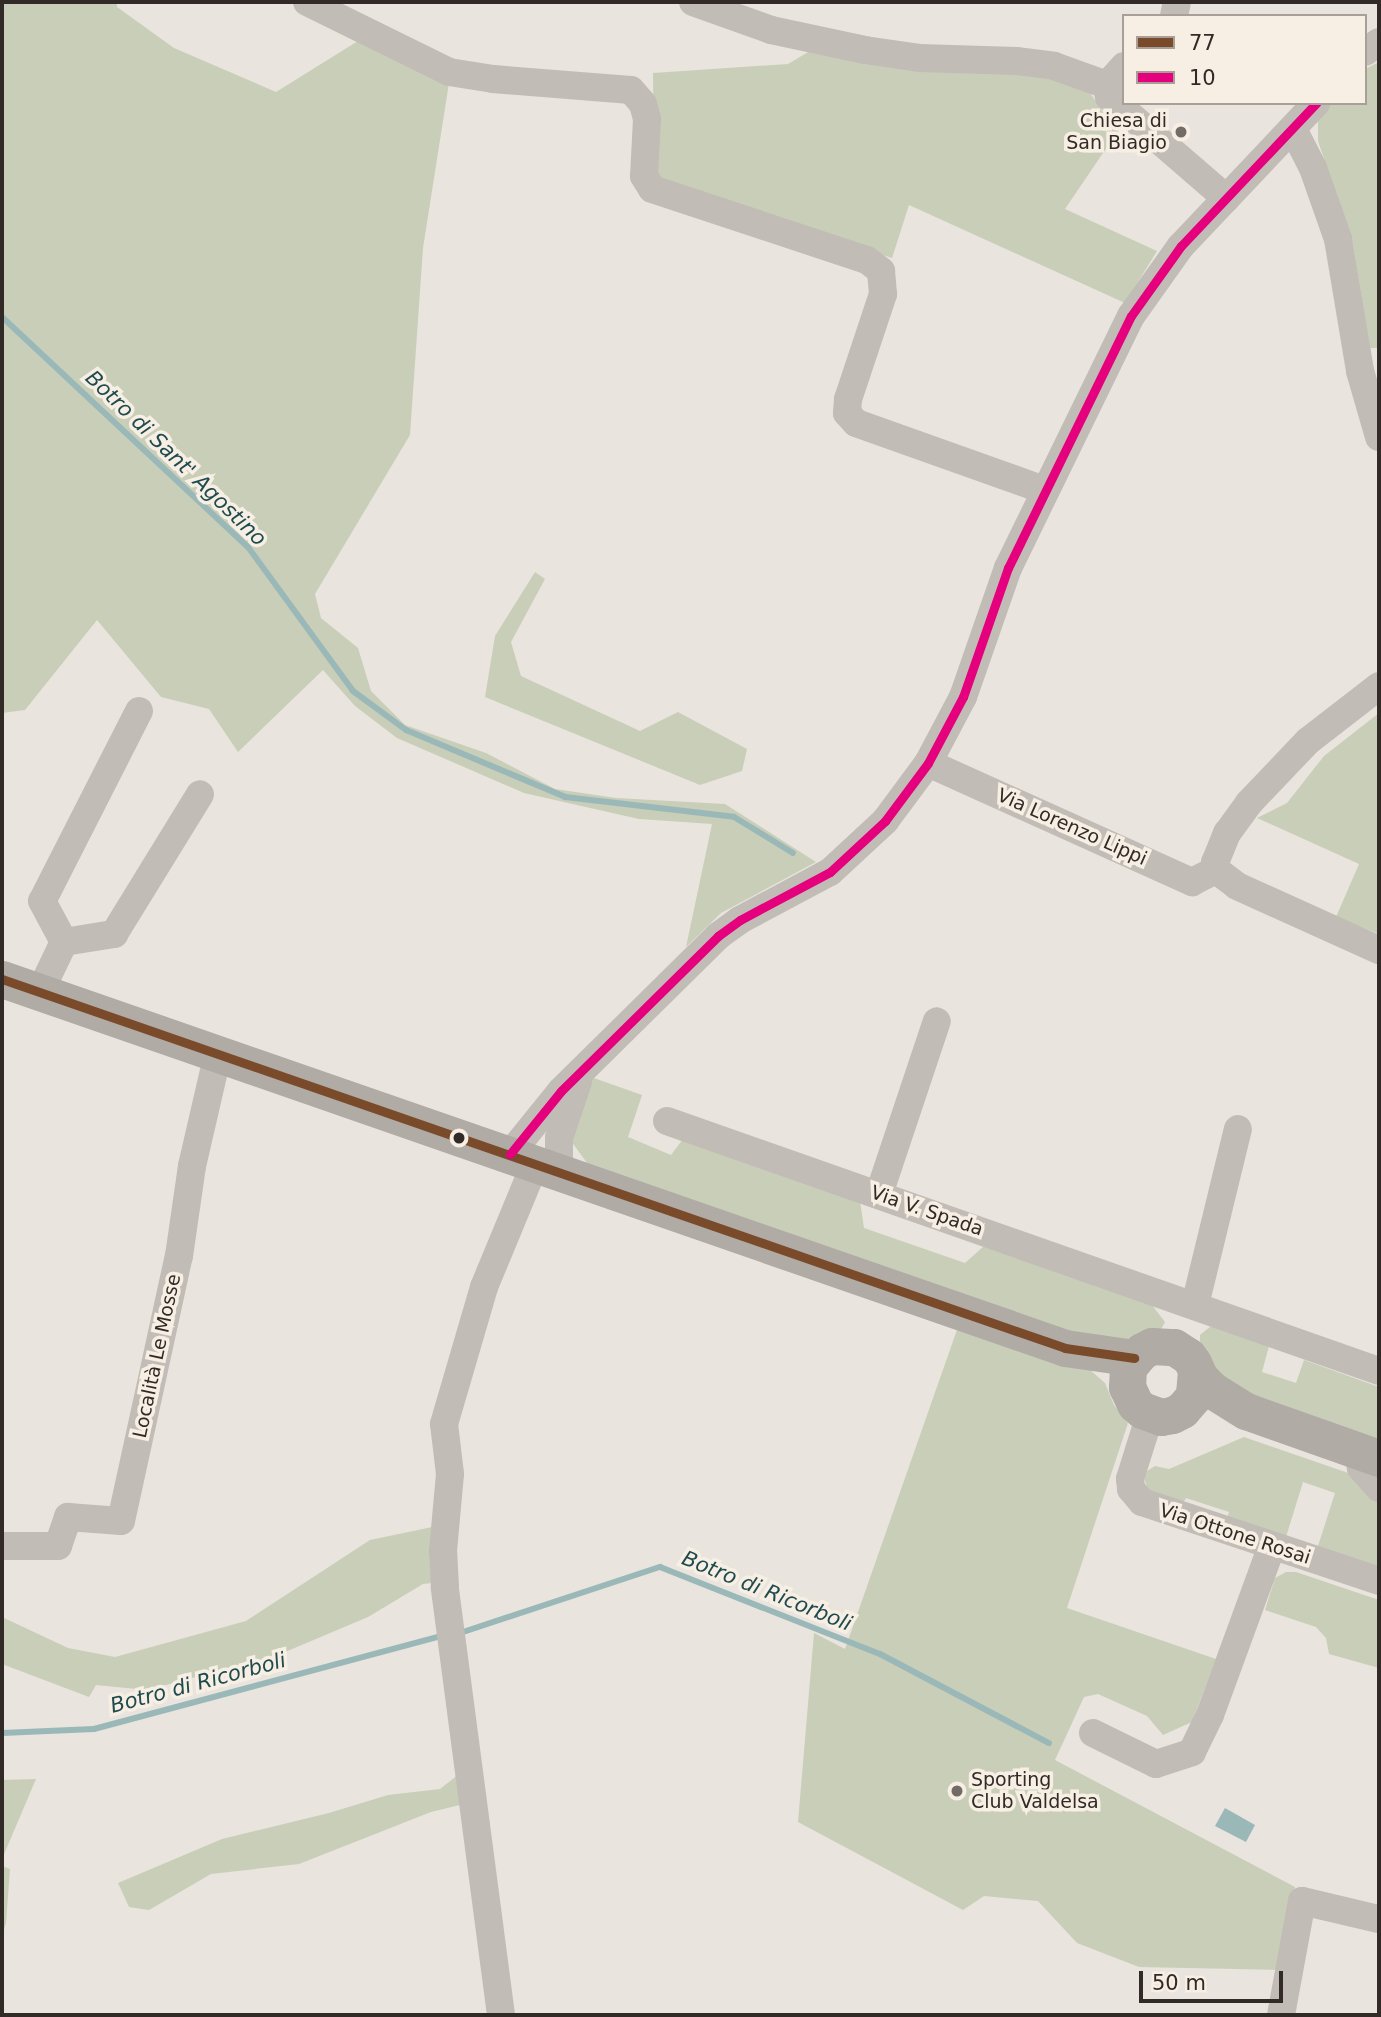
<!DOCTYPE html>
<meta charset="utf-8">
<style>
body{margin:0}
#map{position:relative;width:1381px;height:2017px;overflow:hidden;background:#e9e4dd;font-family:"DejaVu Sans",sans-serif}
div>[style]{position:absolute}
.green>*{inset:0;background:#c9ceb8}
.water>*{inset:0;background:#9bb8b9}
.stream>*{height:6px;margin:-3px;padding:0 3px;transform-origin:3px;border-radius:3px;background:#9bb8b9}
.minor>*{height:28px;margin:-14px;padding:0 14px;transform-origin:14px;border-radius:14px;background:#c2bcb7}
.major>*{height:37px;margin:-18.5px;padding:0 18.5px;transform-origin:18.5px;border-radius:18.5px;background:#b1aba6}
.bus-1>*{height:9px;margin:-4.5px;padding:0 4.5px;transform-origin:4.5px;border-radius:4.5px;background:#7a4b2a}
.bus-2>*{height:9px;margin:-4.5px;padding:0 4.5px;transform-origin:4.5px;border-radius:4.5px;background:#e5007d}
.dots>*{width:19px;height:19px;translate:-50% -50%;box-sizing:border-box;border:4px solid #f7efe4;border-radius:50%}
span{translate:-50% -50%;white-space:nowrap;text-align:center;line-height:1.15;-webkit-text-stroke:7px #f7efe4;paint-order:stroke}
.poi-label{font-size:19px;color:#322a26}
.right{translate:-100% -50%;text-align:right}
.left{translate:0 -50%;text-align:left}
.street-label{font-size:19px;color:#322a26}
.water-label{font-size:21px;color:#1f4b4f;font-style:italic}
.frame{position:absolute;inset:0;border:4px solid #322a26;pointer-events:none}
.legend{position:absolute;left:1122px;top:14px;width:245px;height:91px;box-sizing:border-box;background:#f7efe4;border:2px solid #a8a098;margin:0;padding:9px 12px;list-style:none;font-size:21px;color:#322a26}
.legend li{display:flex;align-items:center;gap:14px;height:35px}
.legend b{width:35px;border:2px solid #a8a098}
.scale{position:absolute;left:1139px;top:1971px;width:144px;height:32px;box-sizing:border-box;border:4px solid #322a26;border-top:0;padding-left:9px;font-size:21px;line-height:24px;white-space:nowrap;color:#322a26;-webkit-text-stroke:5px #f7efe4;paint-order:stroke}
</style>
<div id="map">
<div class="green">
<div style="clip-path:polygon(2px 2px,117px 2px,117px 7px,174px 48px,276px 92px,358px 41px,449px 83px,423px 248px,410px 435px,315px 594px,321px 618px,358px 648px,371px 691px,405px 725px,486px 753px,555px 789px,616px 798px,725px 804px,816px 862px,721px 913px,686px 947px,712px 824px,639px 819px,524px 793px,397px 738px,355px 706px,323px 670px,238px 752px,209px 709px,161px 697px,97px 620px,25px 710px,2px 713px)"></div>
<div style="clip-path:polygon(815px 48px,928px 72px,1036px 72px,1087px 88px,1102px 111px,1122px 125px,1065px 209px,1157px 251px,1125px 303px,909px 205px,892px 258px,665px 186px,654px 171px,653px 73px,788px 64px)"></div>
<div style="clip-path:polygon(1379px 62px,1379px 348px,1370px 348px,1353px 244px,1318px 141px,1318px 115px,1330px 103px,1365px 103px,1365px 69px)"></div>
<div style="clip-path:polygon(535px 572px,545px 579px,511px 642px,521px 676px,640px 731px,678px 712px,747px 749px,742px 771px,700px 785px,485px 697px,495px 636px)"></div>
<div style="clip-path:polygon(1379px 713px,1379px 934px,1336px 917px,1359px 864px,1257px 818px,1287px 803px,1324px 756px)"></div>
<div style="clip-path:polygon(591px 1077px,642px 1095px,628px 1137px,671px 1155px,683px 1139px,860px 1201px,864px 1228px,965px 1263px,984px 1246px,1152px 1305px,1165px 1322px,1160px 1331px,1122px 1347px,1088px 1341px,587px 1163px,571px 1141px)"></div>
<div style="clip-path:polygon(959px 1324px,1089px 1369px,1105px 1383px,1114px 1405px,1128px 1423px,1067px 1608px,1216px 1659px,1192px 1722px,1163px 1735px,1147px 1716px,1098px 1694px,1084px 1697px,1055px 1760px,1295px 1887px,1281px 1970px,1139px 1967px,1077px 1943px,1038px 1901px,984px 1896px,963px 1910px,798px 1822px,814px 1633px,845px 1649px)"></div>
<div style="clip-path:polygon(1211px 1326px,1269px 1346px,1262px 1372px,1296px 1383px,1304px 1360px,1379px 1387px,1379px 1443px,1233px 1393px,1216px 1373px,1200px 1342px,1200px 1335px)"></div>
<div style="clip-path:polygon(1244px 1437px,1354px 1475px,1379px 1502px,1379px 1572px,1318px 1546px,1335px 1493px,1303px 1482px,1286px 1537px,1226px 1522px,1229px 1512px,1186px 1498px,1183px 1503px,1154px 1494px,1147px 1487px,1144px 1478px,1147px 1471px,1155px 1466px,1169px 1469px)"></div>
<div style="clip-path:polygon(437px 1526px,440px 1582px,423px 1584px,368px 1617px,278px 1655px,147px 1690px,96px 1685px,89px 1697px,2px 1664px,2px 1617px,68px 1648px,115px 1657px,246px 1621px,370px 1540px)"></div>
<div style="clip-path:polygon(1286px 1572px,1296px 1572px,1379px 1600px,1379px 1668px,1329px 1654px,1326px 1638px,1316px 1627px,1265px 1610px,1275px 1578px)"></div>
<div style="clip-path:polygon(463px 1771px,468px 1803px,431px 1812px,299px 1864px,211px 1874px,149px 1910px,129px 1907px,118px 1883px,222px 1839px,329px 1813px,388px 1795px,440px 1789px)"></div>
<div style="clip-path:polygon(36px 1779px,2px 1859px,2px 1780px)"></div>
<div style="clip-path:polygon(2px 1866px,10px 1869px,6px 1923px,2px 1936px)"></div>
</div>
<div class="water">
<div style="clip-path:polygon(1225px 1808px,1255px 1825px,1246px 1842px,1215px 1826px)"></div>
</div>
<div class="stream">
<div style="left:2px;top:317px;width:337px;rotate:43.1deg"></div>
<div style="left:248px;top:547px;width:178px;rotate:53.9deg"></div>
<div style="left:353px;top:691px;width:66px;rotate:36.3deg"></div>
<div style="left:406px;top:730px;width:173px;rotate:22.8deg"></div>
<div style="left:565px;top:797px;width:170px;rotate:6.7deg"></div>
<div style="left:734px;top:817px;width:69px;rotate:31.4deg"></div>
<div style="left:460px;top:1633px;width:211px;rotate:-18.3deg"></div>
<div style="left:660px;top:1567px;width:237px;rotate:21.6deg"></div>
<div style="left:880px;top:1654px;width:191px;rotate:27.8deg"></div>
<div style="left:2px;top:1733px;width:92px;rotate:-2.5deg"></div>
<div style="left:94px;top:1729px;width:359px;rotate:-15deg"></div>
</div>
<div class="minor">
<div style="left:307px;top:2px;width:158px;rotate:26.2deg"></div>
<div style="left:449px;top:72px;width:45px;rotate:9deg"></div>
<div style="left:493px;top:79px;width:138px;rotate:4.6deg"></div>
<div style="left:631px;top:90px;width:18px;rotate:49deg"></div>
<div style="left:643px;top:104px;width:16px;rotate:75deg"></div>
<div style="left:647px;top:119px;width:57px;rotate:93deg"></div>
<div style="left:644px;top:176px;width:15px;rotate:58deg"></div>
<div style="left:652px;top:189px;width:226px;rotate:18.3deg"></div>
<div style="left:867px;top:260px;width:18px;rotate:38deg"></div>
<div style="left:881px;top:271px;width:23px;rotate:85deg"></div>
<div style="left:883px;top:294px;width:111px;rotate:108.4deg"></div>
<div style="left:848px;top:399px;width:14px;rotate:94deg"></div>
<div style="left:847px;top:413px;width:13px;rotate:48deg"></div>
<div style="left:856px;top:423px;width:200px;rotate:19.6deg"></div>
<div style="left:693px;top:2px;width:83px;rotate:19.7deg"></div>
<div style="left:771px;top:30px;width:96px;rotate:12deg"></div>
<div style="left:865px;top:50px;width:56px;rotate:8.3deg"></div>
<div style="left:920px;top:58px;width:96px;rotate:1.8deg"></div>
<div style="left:1016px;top:61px;width:38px;rotate:7deg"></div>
<div style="left:1054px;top:66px;width:56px;rotate:19.7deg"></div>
<div style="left:1174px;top:16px;width:14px;rotate:-78deg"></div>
<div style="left:1365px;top:52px;width:17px;rotate:-36deg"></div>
<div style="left:1124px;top:66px;width:25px;rotate:132deg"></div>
<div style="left:1107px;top:85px;width:12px;rotate:81deg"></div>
<div style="left:1109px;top:97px;width:155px;rotate:40.8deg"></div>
<div style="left:1293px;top:129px;width:44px;rotate:62.9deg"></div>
<div style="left:1313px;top:168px;width:75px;rotate:70.6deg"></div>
<div style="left:1338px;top:239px;width:134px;rotate:80.5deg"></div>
<div style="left:1360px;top:371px;width:69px;rotate:73.9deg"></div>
<div style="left:1379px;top:686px;width:90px;rotate:142.2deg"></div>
<div style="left:1308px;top:741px;width:86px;rotate:133.6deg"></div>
<div style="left:1249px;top:803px;width:37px;rotate:126deg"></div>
<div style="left:1227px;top:833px;width:31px;rotate:112deg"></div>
<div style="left:1215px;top:862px;width:8px;rotate:83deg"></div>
<div style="left:1216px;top:870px;width:26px;rotate:37deg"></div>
<div style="left:1237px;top:886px;width:156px;rotate:24.3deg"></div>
<div style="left:139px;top:711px;width:213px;rotate:117deg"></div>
<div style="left:42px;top:901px;width:47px;rotate:61.8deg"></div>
<div style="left:64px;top:942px;width:51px;rotate:-9.1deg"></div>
<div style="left:114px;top:934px;width:164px;rotate:-58.4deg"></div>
<div style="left:928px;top:763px;width:290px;rotate:24.3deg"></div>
<div style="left:1192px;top:882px;width:27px;rotate:-27deg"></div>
<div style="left:40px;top:992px;width:55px;rotate:-64.4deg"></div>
<div style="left:667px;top:1121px;width:755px;rotate:19.35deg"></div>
<div style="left:510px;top:1154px;width:81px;rotate:-51deg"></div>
<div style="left:561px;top:1091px;width:221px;rotate:-44.6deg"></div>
<div style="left:718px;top:936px;width:27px;rotate:-36deg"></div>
<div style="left:740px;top:920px;width:102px;rotate:-28.1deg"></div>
<div style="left:830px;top:872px;width:75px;rotate:-42.8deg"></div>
<div style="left:885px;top:821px;width:72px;rotate:-53.4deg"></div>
<div style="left:928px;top:763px;width:75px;rotate:-62.1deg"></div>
<div style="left:963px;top:697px;width:137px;rotate:-70.8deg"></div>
<div style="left:1008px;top:568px;width:280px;rotate:-64deg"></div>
<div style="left:1131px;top:316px;width:86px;rotate:-54.5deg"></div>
<div style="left:1181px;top:246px;width:197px;rotate:-46.6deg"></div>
<div style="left:559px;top:1173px;width:35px;rotate:-90deg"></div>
<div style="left:559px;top:1138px;width:59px;rotate:-71.3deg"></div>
<div style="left:879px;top:1194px;width:182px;rotate:-71.5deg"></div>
<div style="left:1195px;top:1305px;width:181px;rotate:-76.3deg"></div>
<div style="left:1150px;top:1415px;width:67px;rotate:107.4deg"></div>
<div style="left:1130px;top:1479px;width:10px;rotate:84deg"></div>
<div style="left:1131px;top:1489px;width:17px;rotate:50deg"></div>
<div style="left:1142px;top:1502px;width:250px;rotate:18.4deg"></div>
<div style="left:1358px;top:1450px;width:18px;rotate:81deg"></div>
<div style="left:1361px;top:1468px;width:27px;rotate:48deg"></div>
<div style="left:2px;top:1546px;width:56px"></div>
<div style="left:58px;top:1546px;width:31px;rotate:-71deg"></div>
<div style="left:68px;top:1517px;width:53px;rotate:4.3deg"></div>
<div style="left:121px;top:1521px;width:271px;rotate:-77.7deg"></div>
<div style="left:179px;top:1256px;width:91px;rotate:-81.8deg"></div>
<div style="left:192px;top:1166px;width:116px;rotate:-77deg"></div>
<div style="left:1093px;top:1733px;width:70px;rotate:26.2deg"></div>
<div style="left:1156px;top:1764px;width:38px;rotate:-18deg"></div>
<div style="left:1192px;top:1752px;width:41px;rotate:-64.1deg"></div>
<div style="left:1210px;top:1715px;width:180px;rotate:-69.9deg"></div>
<div style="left:501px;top:2015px;width:432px;rotate:-97.5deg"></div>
<div style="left:445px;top:1587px;width:36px;rotate:-93deg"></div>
<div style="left:443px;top:1551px;width:77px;rotate:-84.8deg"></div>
<div style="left:450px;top:1474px;width:50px;rotate:-96.8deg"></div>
<div style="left:444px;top:1424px;width:143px;rotate:-73.7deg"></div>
<div style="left:484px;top:1287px;width:133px;rotate:-67.5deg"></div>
<div style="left:1281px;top:2015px;width:116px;rotate:-79.6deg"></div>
<div style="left:1302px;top:1901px;width:79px;rotate:13.2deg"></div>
</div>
<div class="major">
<div style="left:2px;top:979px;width:1125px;rotate:19.14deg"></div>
<div style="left:1065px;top:1348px;width:70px;rotate:8.2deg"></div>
<div style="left:1196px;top:1371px;width:25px;rotate:95deg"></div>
<div style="left:1194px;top:1396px;width:18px;rotate:131deg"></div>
<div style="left:1182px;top:1410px;width:11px;rotate:153deg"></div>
<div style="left:1172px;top:1415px;width:11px;rotate:170deg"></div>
<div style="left:1161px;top:1417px;width:20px;rotate:-160deg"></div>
<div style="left:1142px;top:1410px;width:9px;rotate:-139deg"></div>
<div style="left:1135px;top:1404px;width:19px;rotate:-115deg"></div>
<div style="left:1127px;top:1387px;width:20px;rotate:-87deg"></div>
<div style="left:1128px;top:1367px;width:21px;rotate:-49deg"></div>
<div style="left:1142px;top:1351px;width:11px;rotate:-27deg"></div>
<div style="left:1152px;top:1346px;width:22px;rotate:3deg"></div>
<div style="left:1174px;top:1347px;width:17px;rotate:33deg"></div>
<div style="left:1188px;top:1356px;width:9px;rotate:54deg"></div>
<div style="left:1193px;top:1363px;width:17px;rotate:65deg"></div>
<div style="left:1200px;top:1378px;width:17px;rotate:45deg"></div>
<div style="left:1212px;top:1390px;width:40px;rotate:32deg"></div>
<div style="left:1246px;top:1411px;width:141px;rotate:19.5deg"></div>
</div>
<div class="bus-1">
<div style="left:2px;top:979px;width:1125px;rotate:19.14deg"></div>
<div style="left:1065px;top:1348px;width:70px;rotate:8.2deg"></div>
</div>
<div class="bus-2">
<div style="left:510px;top:1154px;width:81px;rotate:-51deg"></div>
<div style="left:561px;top:1091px;width:221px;rotate:-44.6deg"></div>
<div style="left:718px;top:936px;width:27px;rotate:-36deg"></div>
<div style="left:740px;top:920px;width:102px;rotate:-28.1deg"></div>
<div style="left:830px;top:872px;width:75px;rotate:-42.8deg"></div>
<div style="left:885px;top:821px;width:72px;rotate:-53.4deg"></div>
<div style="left:928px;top:763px;width:75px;rotate:-62.1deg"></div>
<div style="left:963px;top:697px;width:137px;rotate:-70.8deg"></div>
<div style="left:1008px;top:568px;width:280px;rotate:-64deg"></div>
<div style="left:1131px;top:316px;width:86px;rotate:-54.5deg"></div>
<div style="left:1181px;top:246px;width:197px;rotate:-46.6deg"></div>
</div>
<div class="dots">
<div style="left:1181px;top:132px;background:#726b66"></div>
<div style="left:459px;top:1138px;background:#322a26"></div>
<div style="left:957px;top:1791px;background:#726b66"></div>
</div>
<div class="poi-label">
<span class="right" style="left:1167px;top:132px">Chiesa di<br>San Biagio</span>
<span class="left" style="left:971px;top:1791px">Sporting<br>Club Valdelsa</span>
</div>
<div class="street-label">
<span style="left:1072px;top:827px;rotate:24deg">Via Lorenzo Lippi</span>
<span style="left:927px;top:1211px;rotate:19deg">Via V. Spada</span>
<span style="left:157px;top:1356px;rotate:-78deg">Località Le Mosse</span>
<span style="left:1235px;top:1534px;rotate:18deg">Via Ottone Rosai</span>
</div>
<div class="water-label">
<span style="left:176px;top:458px;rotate:44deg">Botro di Sant' Agostino</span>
<span style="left:767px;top:1591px;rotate:22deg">Botro di Ricorboli</span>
<span style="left:198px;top:1683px;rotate:-15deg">Botro di Ricorboli</span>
</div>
<div class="frame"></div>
<ul class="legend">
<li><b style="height:9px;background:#7a4b2a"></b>77</li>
<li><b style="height:9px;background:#e5007d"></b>10</li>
</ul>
<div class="scale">50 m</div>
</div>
